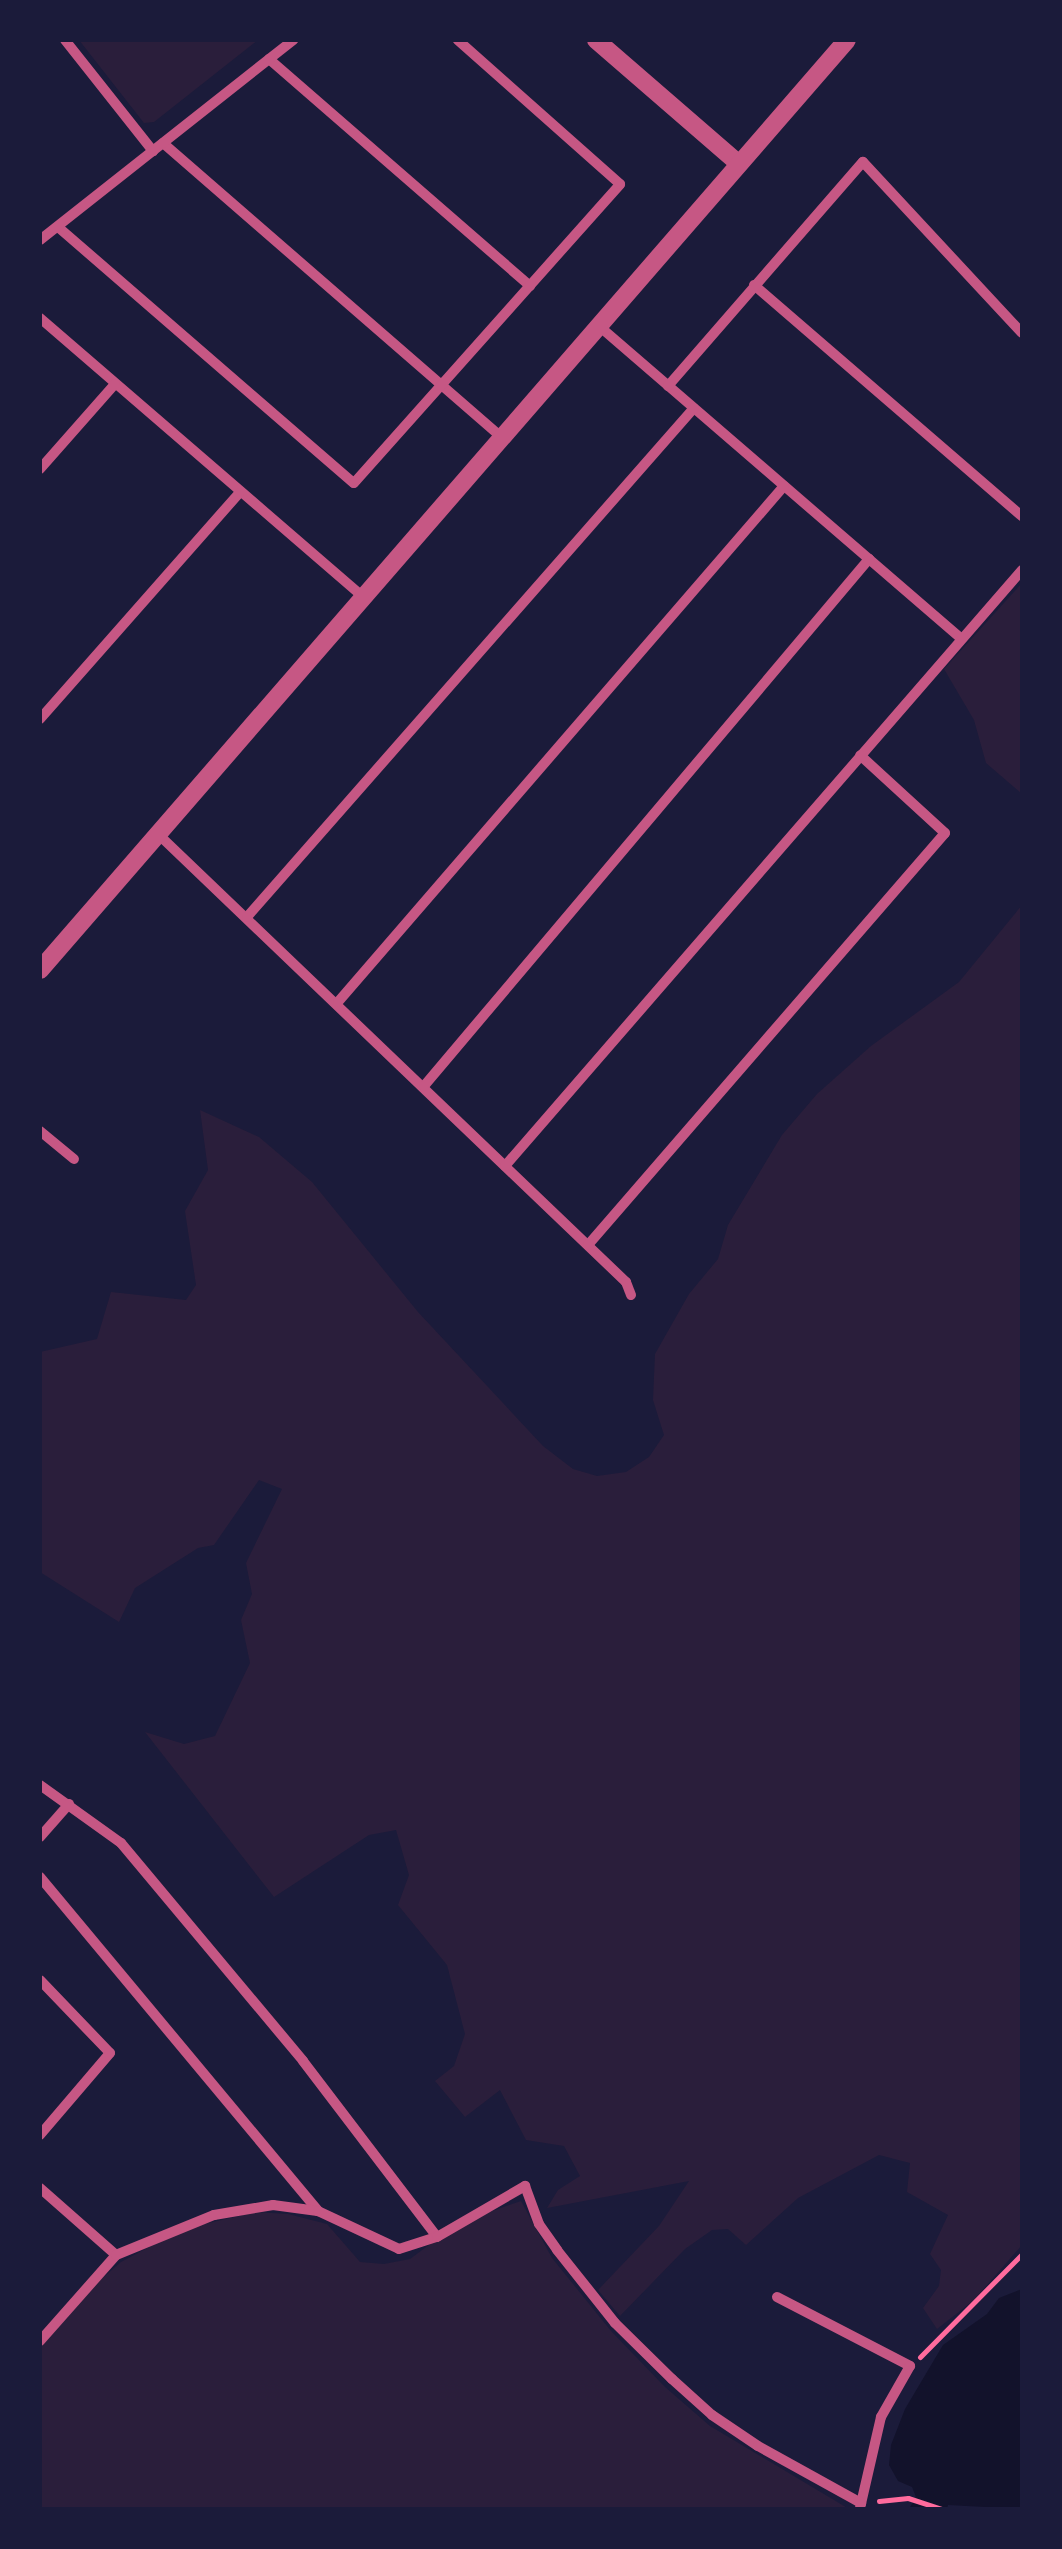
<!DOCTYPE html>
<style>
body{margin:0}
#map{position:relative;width:1062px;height:2549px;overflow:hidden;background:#1b1b3a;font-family:Overpass,sans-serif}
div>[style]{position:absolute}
.green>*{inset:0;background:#2a1e3b}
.water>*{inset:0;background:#12122b}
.path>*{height:5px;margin:-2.5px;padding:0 2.5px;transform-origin:2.5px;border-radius:2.5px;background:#ff6b9d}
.minor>*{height:10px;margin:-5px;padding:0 5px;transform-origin:5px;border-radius:5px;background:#c65784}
.tertiary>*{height:18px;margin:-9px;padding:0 9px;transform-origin:9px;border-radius:9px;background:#c65784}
span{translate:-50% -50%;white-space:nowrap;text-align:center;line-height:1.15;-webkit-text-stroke:10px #1b1b3a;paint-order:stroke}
.frame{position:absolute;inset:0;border:42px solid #1b1b3a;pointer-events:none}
</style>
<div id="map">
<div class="green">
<div style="clip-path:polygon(79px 40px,258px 40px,154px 122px,144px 123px)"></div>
<div style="clip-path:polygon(1022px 583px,1022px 794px,986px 763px,974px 720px,944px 669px)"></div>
<div style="clip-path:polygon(1022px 905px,1022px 2245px,974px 2300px,937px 2329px,923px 2308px,939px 2286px,941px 2270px,930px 2254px,948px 2215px,907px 2192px,910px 2163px,879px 2155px,798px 2198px,746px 2245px,728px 2229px,712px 2230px,685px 2249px,620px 2316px,598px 2290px,659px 2226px,689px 2181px,547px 2208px,558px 2190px,580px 2176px,564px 2146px,526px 2140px,500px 2090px,465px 2117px,435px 2081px,454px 2066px,465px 2034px,447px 1965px,398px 1905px,409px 1875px,396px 1830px,369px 1835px,274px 1897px,145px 1732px,184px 1744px,215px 1736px,250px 1663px,241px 1620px,252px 1594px,246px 1563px,282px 1489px,259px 1480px,214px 1545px,198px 1548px,135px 1588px,119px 1622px,40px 1572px,40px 1352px,97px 1339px,111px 1292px,186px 1300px,196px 1285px,185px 1211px,208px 1170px,200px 1110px,259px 1137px,312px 1182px,418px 1312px,543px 1446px,573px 1469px,597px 1476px,626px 1472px,649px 1457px,664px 1435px,653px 1400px,655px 1354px,689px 1294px,718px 1259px,728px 1225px,782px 1135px,817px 1094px,871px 1046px,959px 982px)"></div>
<div style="clip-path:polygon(521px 2201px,552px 2258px,611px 2331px,665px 2387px,710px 2426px,849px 2509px,40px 2509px,40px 2344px,91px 2288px,121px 2262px,183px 2229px,256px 2212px,288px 2214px,327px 2224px,360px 2262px,384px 2264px,410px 2259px,433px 2242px,440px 2229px)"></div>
</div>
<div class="water">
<div style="clip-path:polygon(1022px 2289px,1022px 2509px,948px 2505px,947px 2509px,909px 2509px,916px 2497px,912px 2487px,898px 2481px,889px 2465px,891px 2445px,905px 2409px,943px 2345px,987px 2314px,999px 2298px)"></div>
</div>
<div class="path">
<div style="left:920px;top:2357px;width:145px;rotate:-45.3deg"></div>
<div style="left:879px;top:2501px;width:29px;rotate:-6deg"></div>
<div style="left:908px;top:2498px;width:35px;rotate:18deg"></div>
</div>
<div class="minor">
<div style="left:65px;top:40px;width:142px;rotate:51.6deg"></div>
<div style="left:269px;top:59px;width:346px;rotate:41deg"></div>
<div style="left:163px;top:143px;width:449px;rotate:41deg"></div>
<div style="left:58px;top:227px;width:391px;rotate:40.9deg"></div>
<div style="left:354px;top:483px;width:400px;rotate:-48.3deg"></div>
<div style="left:620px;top:184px;width:217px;rotate:-138.4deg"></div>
<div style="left:40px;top:240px;width:323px;rotate:-38.3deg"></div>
<div style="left:754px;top:285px;width:354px;rotate:40.8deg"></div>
<div style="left:40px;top:318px;width:427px;rotate:40.8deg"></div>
<div style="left:599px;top:326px;width:478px;rotate:40.8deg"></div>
<div style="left:668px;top:386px;width:297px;rotate:-49deg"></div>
<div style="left:863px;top:162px;width:233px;rotate:47.1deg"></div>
<div style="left:40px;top:469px;width:113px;rotate:-48.6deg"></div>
<div style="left:40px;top:719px;width:301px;rotate:-48.6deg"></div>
<div style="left:158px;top:834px;width:648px;rotate:43.75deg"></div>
<div style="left:626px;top:1282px;width:14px;rotate:69deg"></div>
<div style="left:247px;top:917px;width:677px;rotate:-48.71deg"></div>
<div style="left:338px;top:1002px;width:682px;rotate:-49.16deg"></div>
<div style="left:424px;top:1086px;width:690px;rotate:-49.82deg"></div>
<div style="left:40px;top:1131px;width:44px;rotate:39.5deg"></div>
<div style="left:505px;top:1166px;width:789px;rotate:-49.06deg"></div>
<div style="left:588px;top:1245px;width:545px;rotate:-49.09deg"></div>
<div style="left:945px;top:833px;width:115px;rotate:-137.5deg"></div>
<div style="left:40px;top:1785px;width:100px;rotate:35.6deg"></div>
<div style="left:121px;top:1843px;width:284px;rotate:50.1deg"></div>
<div style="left:303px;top:2061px;width:221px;rotate:52.7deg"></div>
<div style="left:40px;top:1837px;width:44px;rotate:-48.7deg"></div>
<div style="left:40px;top:1877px;width:435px;rotate:50.2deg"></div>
<div style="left:40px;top:1980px;width:101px;rotate:46.2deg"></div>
<div style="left:110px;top:2053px;width:108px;rotate:130.5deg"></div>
<div style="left:40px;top:2188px;width:101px;rotate:41.4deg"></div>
<div style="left:777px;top:2297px;width:150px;rotate:27.4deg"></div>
<div style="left:910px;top:2366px;width:59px;rotate:119.6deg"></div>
<div style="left:881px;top:2417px;width:93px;rotate:103deg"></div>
<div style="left:40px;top:2341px;width:115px;rotate:-48.5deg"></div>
<div style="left:116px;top:2255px;width:106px;rotate:-22.2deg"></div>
<div style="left:214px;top:2215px;width:60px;rotate:-9.6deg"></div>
<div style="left:273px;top:2205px;width:45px;rotate:7.6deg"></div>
<div style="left:318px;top:2211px;width:89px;rotate:25.1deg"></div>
<div style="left:399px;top:2249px;width:40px;rotate:-18deg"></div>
<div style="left:437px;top:2237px;width:102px;rotate:-30.1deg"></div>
<div style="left:525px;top:2186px;width:40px;rotate:69.8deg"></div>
<div style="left:539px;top:2224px;width:32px;rotate:55deg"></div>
<div style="left:557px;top:2250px;width:93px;rotate:51.5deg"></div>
<div style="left:615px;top:2323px;width:80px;rotate:44.5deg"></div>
<div style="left:672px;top:2379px;width:54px;rotate:42deg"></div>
<div style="left:712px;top:2415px;width:55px;rotate:34deg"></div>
<div style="left:758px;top:2446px;width:118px;rotate:29deg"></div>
</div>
<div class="tertiary">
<div style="left:596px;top:40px;width:189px;rotate:40.9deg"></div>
<div style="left:40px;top:970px;width:1231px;rotate:-49.05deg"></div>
</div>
<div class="frame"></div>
</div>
